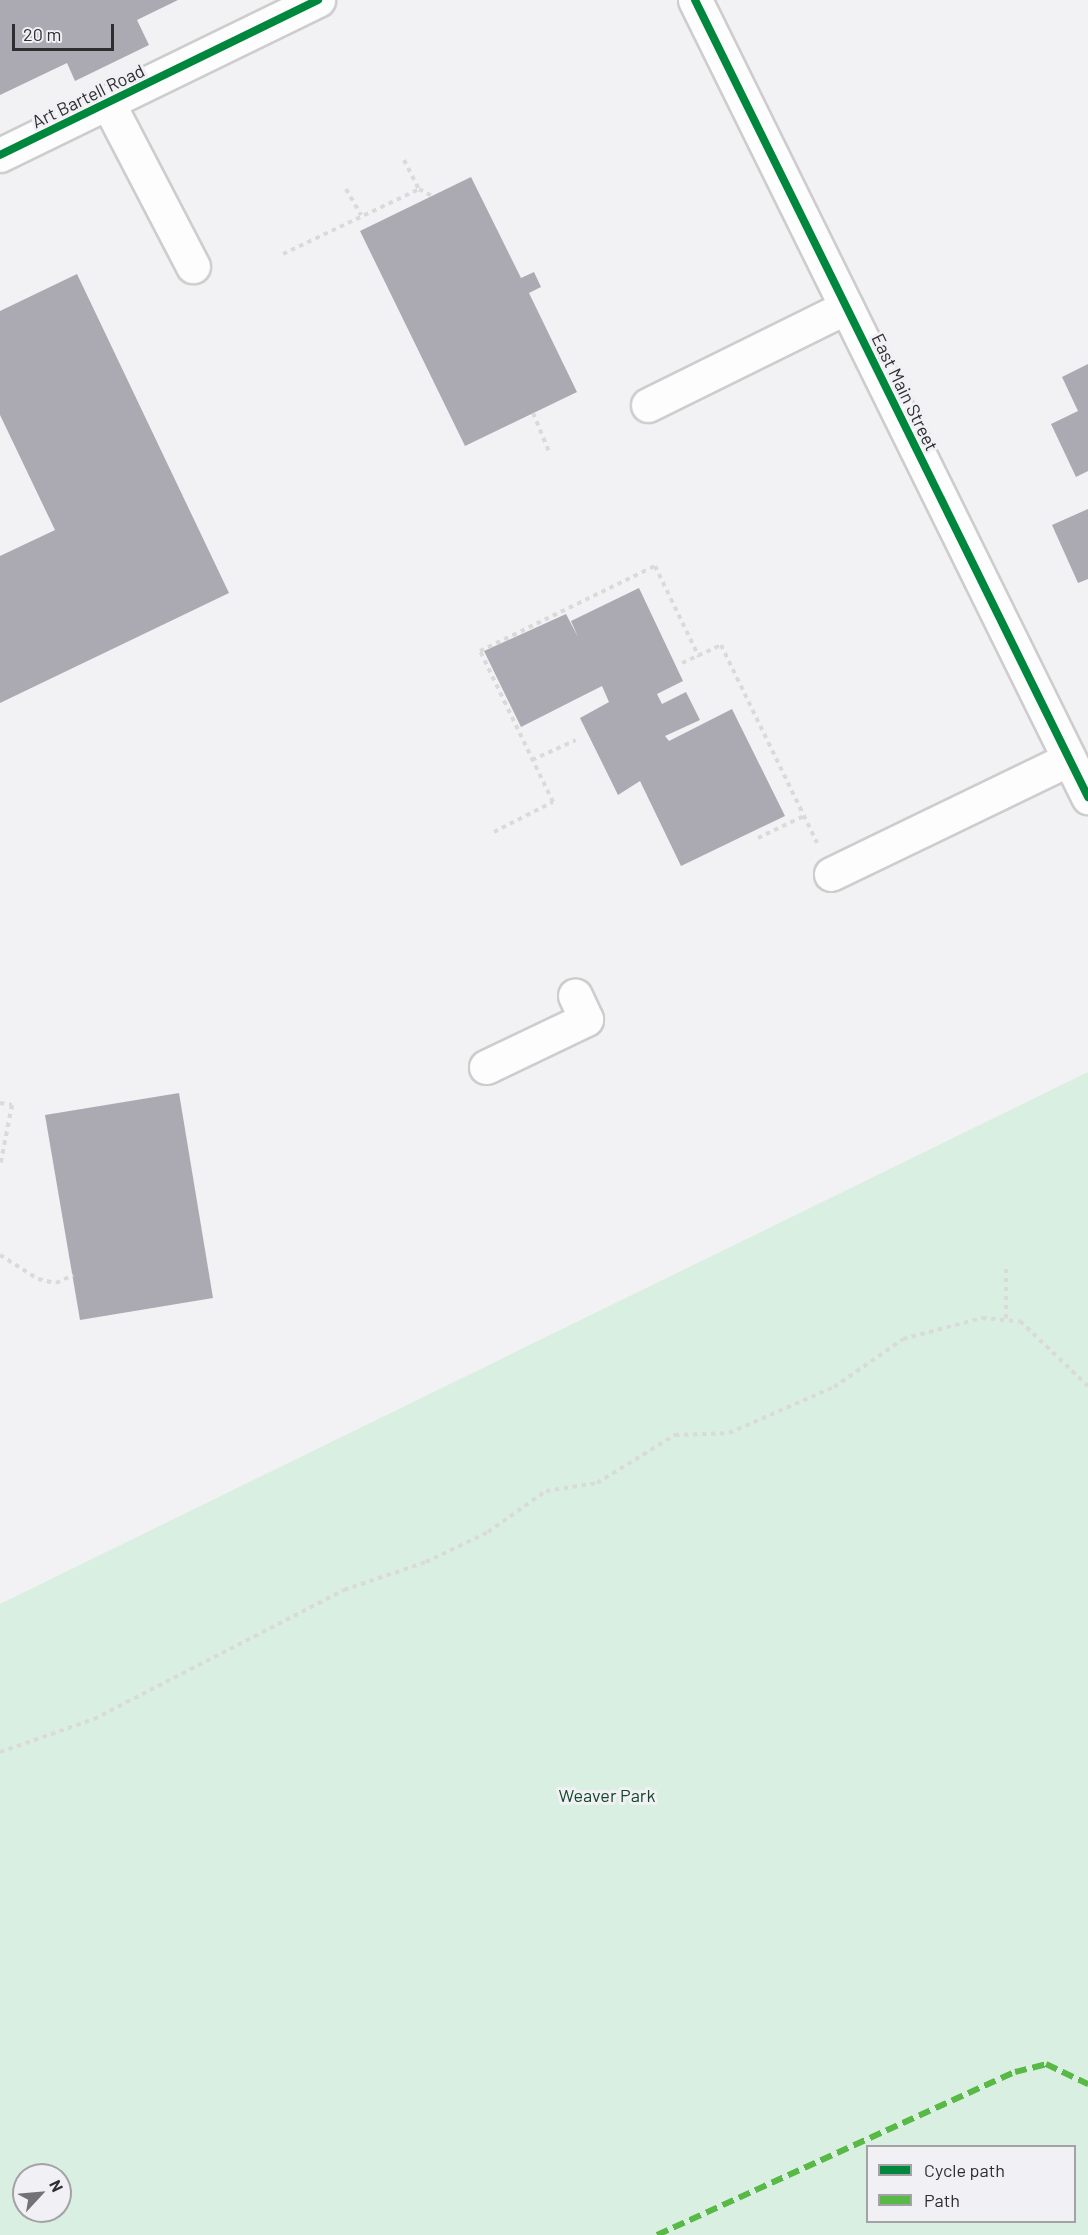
<!DOCTYPE html>
<style>
body{margin:0}
#map{position:relative;width:1088px;height:2235px;overflow:hidden;background:#f2f1f3;font-family:Barlow,sans-serif}
div>[style]{position:absolute}
.green>*{inset:0;background:#d9efe1}
.building>*{inset:0;background:#abaab3}
.path>*{height:4px;margin-top:-2px;transform-origin:0;background:repeating-linear-gradient(90deg,#dadada 0 4.5px,transparent 0 9px)}
.roads{filter:drop-shadow(2px 0 #cdcdce) drop-shadow(-2px 0 #cdcdce) drop-shadow(0 2px #cdcdce) drop-shadow(0 -2px #cdcdce)}
.minor>*{height:33px;margin:-16.5px;padding:0 16.5px;transform-origin:16.5px;border-radius:16.5px;background:#fdfdfd}
.major>*{height:33px;margin:-16.5px;padding:0 16.5px;transform-origin:16.5px;border-radius:16.5px;background:#fdfdfd}
.quiet>*{height:6px;margin-top:-3px;transform-origin:0;background:repeating-linear-gradient(90deg,#58b947 0 12px,transparent 0 18px)}
.cycleway>*{height:8px;margin:-4px;padding:0 4px;transform-origin:4px;border-radius:4px;background:#00873e}
span{translate:-50% -50%;white-space:nowrap;text-align:center;line-height:1.15;-webkit-text-stroke:6px #f1f0f4;paint-order:stroke}
.street-label{font-size:18px;color:#2e2e30}
.park-label{font-size:18px;color:#13482b}
.legend{position:absolute;left:866px;top:2145px;width:210px;height:78px;box-sizing:border-box;background:#f1f0f4;border:2px solid #a3a2a6;margin:0;padding:8px 10px;list-style:none;font-size:18px;color:#2e2e30}
.legend li{display:flex;align-items:center;gap:12px;height:30px}
.legend b{width:30px;border:2px solid #a3a2a6}
.north{position:absolute;left:12px;top:2163px;width:60px;height:60px;box-sizing:border-box;background:#f1f0f4;border:2px solid #a3a2a6;border-radius:50%;rotate:64deg;font-size:16px;font-weight:700;line-height:24px;text-align:center;color:#2e2e30}
.north::after{content:'';display:block;margin:auto;width:21px;height:27px;background:#737274;clip-path:polygon(50% 0,100% 100%,50% 72%,0 100%)}
.scale{position:absolute;left:12px;top:24px;width:102px;height:27px;box-sizing:border-box;border:3px solid #2e2e30;border-top:0;padding-left:8px;font-size:18px;line-height:21px;white-space:nowrap;color:#2e2e30;-webkit-text-stroke:4px #f1f0f4;paint-order:stroke}
</style>
<div id="map">
<div class="green">
<div style="clip-path:polygon(evenodd,1088px 1072px,1088px 2235px,0 2235px,0 1604px,1088px 1072px,868px 2146px,1074px 2146px,1074px 2222px,868px 2222px,868px 2146px,1088px 1072px,24px 2175px,60px 2175px,60px 2211px,24px 2211px,24px 2175px)"></div>
</div>
<div class="building">
<div style="clip-path:polygon(0 0,178px 0,137px 20px,149px 45px,75px 81px,67px 63px,0 95px)"></div>
<div style="clip-path:polygon(471px 177px,521px 278px,534px 272px,541px 287px,529px 293px,577px 392px,465px 446px,360px 231px)"></div>
<div style="clip-path:polygon(77px 274px,229px 593px,0 703px,0 556px,55px 530px,0 415px,0 311px)"></div>
<div style="clip-path:polygon(1088px 364px,1088px 471px,1076px 477px,1051px 424px,1078px 411px,1062px 377px)"></div>
<div style="clip-path:polygon(1088px 509px,1088px 579px,1078px 583px,1052px 525px)"></div>
<div style="clip-path:polygon(639px 588px,683px 681px,657px 694px,662px 704px,686px 692px,700px 720px,665px 736px,669px 741px,732px 709px,785px 816px,681px 866px,640px 781px,618px 795px,580px 718px,609px 702px,602px 686px,521px 727px,484px 651px,566px 614px,578px 637px,571px 621px)"></div>
<div style="clip-path:polygon(179px 1093px,213px 1298px,80px 1320px,45px 1115px)"></div>
</div>
<div class="path">
<div style="left:404px;top:160px;width:33px;rotate:63deg"></div>
<div style="left:419px;top:189px;width:15px;rotate:28deg"></div>
<div style="left:346px;top:189px;width:30px;rotate:60deg"></div>
<div style="left:283px;top:254px;width:151px;rotate:-25.5deg"></div>
<div style="left:533px;top:413px;width:44px;rotate:67.5deg"></div>
<div style="left:682px;top:663px;width:43px;rotate:-24.8deg"></div>
<div style="left:721px;top:645px;width:220px;rotate:64.1deg"></div>
<div style="left:532px;top:760px;width:48px;rotate:-24.4deg"></div>
<div style="left:494px;top:832px;width:66px;rotate:-27deg"></div>
<div style="left:553px;top:802px;width:168px;rotate:-115.8deg"></div>
<div style="left:480px;top:651px;width:195px;rotate:-25.9deg"></div>
<div style="left:655px;top:566px;width:101px;rotate:64.2deg"></div>
<div style="left:758px;top:838px;width:51px;rotate:-25.6deg"></div>
<div style="left:0;top:1103px;width:12px;rotate:9deg"></div>
<div style="left:12px;top:1105px;width:62px;rotate:101.1deg"></div>
<div style="left:0;top:1255px;width:45px;rotate:32.3deg"></div>
<div style="left:38px;top:1279px;width:18px;rotate:13deg"></div>
<div style="left:56px;top:1283px;width:19px;rotate:-25deg"></div>
<div style="left:1006px;top:1269px;width:51px;rotate:90deg"></div>
<div style="left:0;top:1752px;width:100px;rotate:-19.3deg"></div>
<div style="left:94px;top:1719px;width:281px;rotate:-27.3deg"></div>
<div style="left:344px;top:1590px;width:87px;rotate:-18.9deg"></div>
<div style="left:426px;top:1562px;width:69px;rotate:-25.8deg"></div>
<div style="left:488px;top:1532px;width:71px;rotate:-35.3deg"></div>
<div style="left:546px;top:1491px;width:52px;rotate:-8.9deg"></div>
<div style="left:597px;top:1483px;width:92px;rotate:-31.6deg"></div>
<div style="left:675px;top:1435px;width:54px;rotate:-2.1deg"></div>
<div style="left:729px;top:1433px;width:115px;rotate:-23.7deg"></div>
<div style="left:834px;top:1387px;width:84px;rotate:-34.8deg"></div>
<div style="left:903px;top:1339px;width:82px;rotate:-14.9deg"></div>
<div style="left:982px;top:1318px;width:38px;rotate:5deg"></div>
<div style="left:1020px;top:1321px;width:94px;rotate:43.7deg"></div>
</div>
<div class="roads">
<div class="minor">
<div style="left:108px;top:103px;width:184px;rotate:62.5deg"></div>
<div style="left:0;top:155px;width:354px;rotate:-26deg"></div>
<div style="left:648px;top:405px;width:221px;rotate:-26.3deg"></div>
<div style="left:831px;top:874px;width:264px;rotate:-25.8deg"></div>
<div style="left:486px;top:1067px;width:111px;rotate:-25.6deg"></div>
<div style="left:586px;top:1019px;width:26px;rotate:-115deg"></div>
</div>
<div class="major">
<div style="left:695px;top:0;width:889px;rotate:63.75deg"></div>
</div>
</div>
<div class="quiet">
<div style="left:657px;top:2235px;width:393px;rotate:-24.5deg"></div>
<div style="left:1015px;top:2072px;width:32px;rotate:-14deg"></div>
<div style="left:1046px;top:2064px;width:47px;rotate:25.5deg"></div>
</div>
<div class="cycleway">
<div style="left:695px;top:0;width:889px;rotate:63.75deg"></div>
<div style="left:0;top:155px;width:354px;rotate:-26deg"></div>
</div>
<div class="street-label">
<span style="left:88px;top:96px;rotate:-26deg">Art Bartell Road</span>
<span style="left:905px;top:392px;rotate:64deg">East Main Street</span>
</div>
<div class="park-label">
<span style="left:607px;top:1795px">Weaver Park</span>
</div>
<ul class="legend">
<li><b style="height:8px;background:#00873e"></b>Cycle path</li>
<li><b style="height:8px;background:#58b947"></b>Path</li>
</ul>
<div class="north">N</div>
<div class="scale">20 m</div>
</div>
